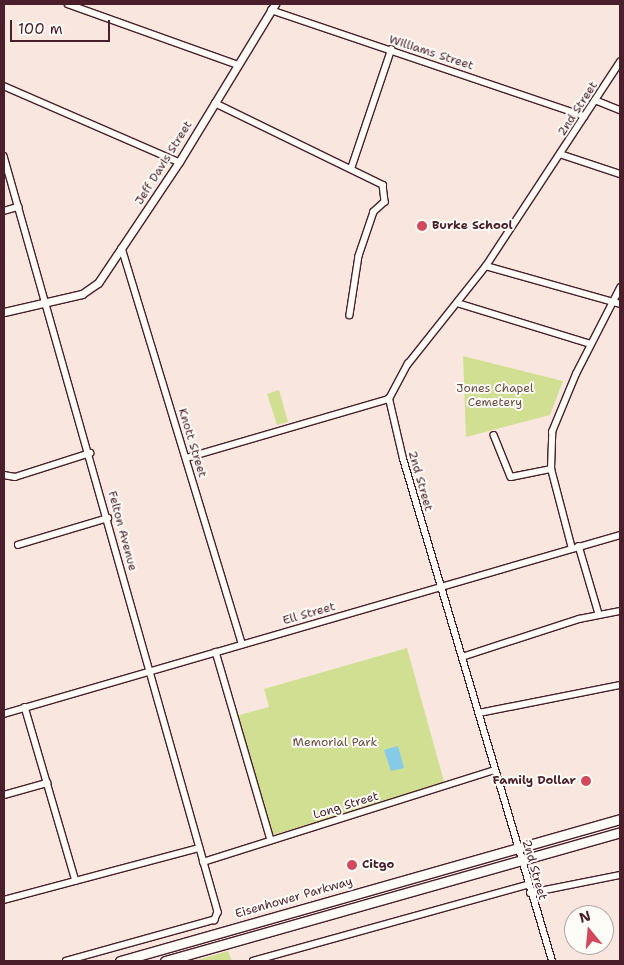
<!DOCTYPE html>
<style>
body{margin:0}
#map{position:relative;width:624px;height:965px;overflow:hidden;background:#f9e7df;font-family:"Shantell Sans",sans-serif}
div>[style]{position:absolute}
.green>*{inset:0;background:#d0df92}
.water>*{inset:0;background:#85cae6}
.roads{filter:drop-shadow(1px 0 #4a1f2b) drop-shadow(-1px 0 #4a1f2b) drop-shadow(0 1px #4a1f2b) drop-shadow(0 -1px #4a1f2b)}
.minor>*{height:5.5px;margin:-2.75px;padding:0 2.75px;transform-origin:2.75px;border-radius:2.75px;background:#fdfcf7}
.tertiary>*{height:7px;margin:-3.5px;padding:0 3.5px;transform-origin:3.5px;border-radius:3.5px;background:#fdfcf7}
.primary>*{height:9px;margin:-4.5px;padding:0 4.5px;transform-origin:4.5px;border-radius:4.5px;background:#fdfcf7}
.dots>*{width:14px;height:14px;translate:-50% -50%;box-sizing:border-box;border:2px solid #fdfcf7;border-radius:50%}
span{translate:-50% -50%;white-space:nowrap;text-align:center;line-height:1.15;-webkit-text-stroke:4px #fdfcf7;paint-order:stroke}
.street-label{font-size:12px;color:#4a1f2b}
.poi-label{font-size:12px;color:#4a1f2b;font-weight:700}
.left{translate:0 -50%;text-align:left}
.right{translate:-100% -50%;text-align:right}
.park-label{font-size:12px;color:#6c4f45}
.frame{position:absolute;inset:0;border:5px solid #4a1f2b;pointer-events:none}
.north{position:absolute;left:564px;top:905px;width:50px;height:50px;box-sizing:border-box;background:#fdfcf7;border:1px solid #b5a4a5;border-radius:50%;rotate:343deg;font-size:14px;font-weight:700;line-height:20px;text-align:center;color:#4a1f2b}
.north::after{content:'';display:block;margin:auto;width:18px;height:22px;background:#d1495b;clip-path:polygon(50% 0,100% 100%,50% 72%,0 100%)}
.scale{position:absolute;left:10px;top:20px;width:100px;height:22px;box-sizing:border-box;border:2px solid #4a1f2b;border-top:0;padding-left:6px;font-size:15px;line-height:18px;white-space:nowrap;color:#4a1f2b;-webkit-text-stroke:4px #fdfcf7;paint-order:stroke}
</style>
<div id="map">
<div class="green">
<div style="clip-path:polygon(463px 356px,563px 381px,550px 415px,466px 437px)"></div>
<div style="clip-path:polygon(279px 390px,288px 422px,277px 425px,267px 394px)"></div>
<div style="clip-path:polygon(407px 648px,445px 785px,269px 836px,236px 716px,269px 707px,264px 689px)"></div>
<div style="clip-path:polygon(228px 951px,232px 961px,193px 961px,194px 961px)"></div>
</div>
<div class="water">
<div style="clip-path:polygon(398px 746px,404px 768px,391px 771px,384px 750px)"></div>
</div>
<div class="roads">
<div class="minor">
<div style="left:68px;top:4px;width:181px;rotate:19.7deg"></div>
<div style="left:271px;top:10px;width:331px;rotate:18.7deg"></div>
<div style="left:4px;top:86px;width:191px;rotate:23.5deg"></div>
<div style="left:595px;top:100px;width:27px;rotate:22deg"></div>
<div style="left:215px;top:103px;width:187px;rotate:26deg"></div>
<div style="left:383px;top:185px;width:17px;rotate:83deg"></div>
<div style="left:385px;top:202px;width:15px;rotate:138deg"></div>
<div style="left:374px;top:212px;width:46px;rotate:108.8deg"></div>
<div style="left:359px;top:256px;width:60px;rotate:98.7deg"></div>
<div style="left:560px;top:154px;width:63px;rotate:18.4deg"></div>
<div style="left:4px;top:156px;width:786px;rotate:74.19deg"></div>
<div style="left:218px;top:912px;width:9px;rotate:111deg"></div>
<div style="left:215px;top:920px;width:154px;rotate:164.5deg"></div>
<div style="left:351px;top:169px;width:126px;rotate:-71.4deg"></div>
<div style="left:4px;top:211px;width:15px;rotate:-16deg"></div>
<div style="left:122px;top:248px;width:414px;rotate:73.1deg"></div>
<div style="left:486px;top:266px;width:139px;rotate:15.8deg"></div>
<div style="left:457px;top:303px;width:140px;rotate:17deg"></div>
<div style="left:494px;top:435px;width:45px;rotate:68deg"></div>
<div style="left:511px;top:477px;width:41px;rotate:-11.3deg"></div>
<div style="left:186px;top:458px;width:211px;rotate:-16.2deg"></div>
<div style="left:4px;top:475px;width:11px;rotate:10deg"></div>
<div style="left:15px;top:477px;width:79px;rotate:-17.7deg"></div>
<div style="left:18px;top:545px;width:94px;rotate:-16.7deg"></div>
<div style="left:579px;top:546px;width:71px;rotate:73.6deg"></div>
<div style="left:572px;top:549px;width:83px;rotate:-104.7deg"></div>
<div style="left:551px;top:469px;width:37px;rotate:-88deg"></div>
<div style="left:552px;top:432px;width:63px;rotate:-67.5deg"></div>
<div style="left:576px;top:374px;width:97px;rotate:-62.9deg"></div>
<div style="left:216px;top:652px;width:196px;rotate:73.7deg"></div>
<div style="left:462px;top:657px;width:123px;rotate:-18deg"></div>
<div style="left:579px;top:619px;width:42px;rotate:-11deg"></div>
<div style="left:25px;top:707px;width:181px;rotate:73.7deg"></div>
<div style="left:479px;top:713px;width:144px;rotate:-11.2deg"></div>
<div style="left:4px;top:714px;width:641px;rotate:-16.2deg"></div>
<div style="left:4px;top:795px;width:45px;rotate:-15.6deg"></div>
<div style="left:203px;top:862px;width:306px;rotate:-17.5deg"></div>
<div style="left:530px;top:893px;width:92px;rotate:-11.3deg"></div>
<div style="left:4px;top:900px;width:202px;rotate:-14.9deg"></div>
<div style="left:253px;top:961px;width:284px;rotate:-15.5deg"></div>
<div style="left:552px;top:961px;width:524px;rotate:-106.53deg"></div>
<div style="left:403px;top:459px;width:62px;rotate:-103.1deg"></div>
<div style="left:389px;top:399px;width:40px;rotate:-62deg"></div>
<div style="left:408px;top:364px;width:125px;rotate:-51.5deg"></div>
<div style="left:486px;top:266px;width:244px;rotate:-56.7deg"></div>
</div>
<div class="tertiary">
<div style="left:4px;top:312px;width:80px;rotate:-13deg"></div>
<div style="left:82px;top:294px;width:19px;rotate:-35deg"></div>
<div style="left:98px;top:283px;width:146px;rotate:-56.2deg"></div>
<div style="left:179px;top:162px;width:185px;rotate:-58.7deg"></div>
</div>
<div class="primary">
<div style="left:120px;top:961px;width:520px;rotate:-15.85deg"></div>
<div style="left:165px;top:961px;width:473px;rotate:-15.8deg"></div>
</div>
</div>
<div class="dots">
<div style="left:422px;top:226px;background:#d1495b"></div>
<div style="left:586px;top:781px;background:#d1495b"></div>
<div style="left:352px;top:865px;background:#d1495b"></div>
</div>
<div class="street-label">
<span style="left:431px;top:53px;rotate:18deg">Williams Street</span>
<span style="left:578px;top:109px;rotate:-57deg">2nd Street</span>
<span style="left:164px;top:163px;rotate:-58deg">Jeff Davis Street</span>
<span style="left:192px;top:443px;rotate:73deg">Knott Street</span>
<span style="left:420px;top:481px;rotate:74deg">2nd Street</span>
<span style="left:122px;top:531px;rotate:75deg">Felton Avenue</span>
<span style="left:309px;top:614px;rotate:-16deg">Ell Street</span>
<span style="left:346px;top:806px;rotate:-17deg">Long Street</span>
<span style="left:534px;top:870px;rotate:74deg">2nd Street</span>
<span style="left:294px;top:898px;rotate:-16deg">Eisenhower Parkway</span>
</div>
<div class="poi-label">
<span class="left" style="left:432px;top:226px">Burke School</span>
<span class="right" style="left:576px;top:781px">Family Dollar</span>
<span class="left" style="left:362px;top:865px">Citgo</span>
</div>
<div class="park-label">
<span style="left:495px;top:396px">Jones Chapel<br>Cemetery</span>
<span style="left:335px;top:743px">Memorial Park</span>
</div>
<div class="frame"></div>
<div class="north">N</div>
<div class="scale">100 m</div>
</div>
